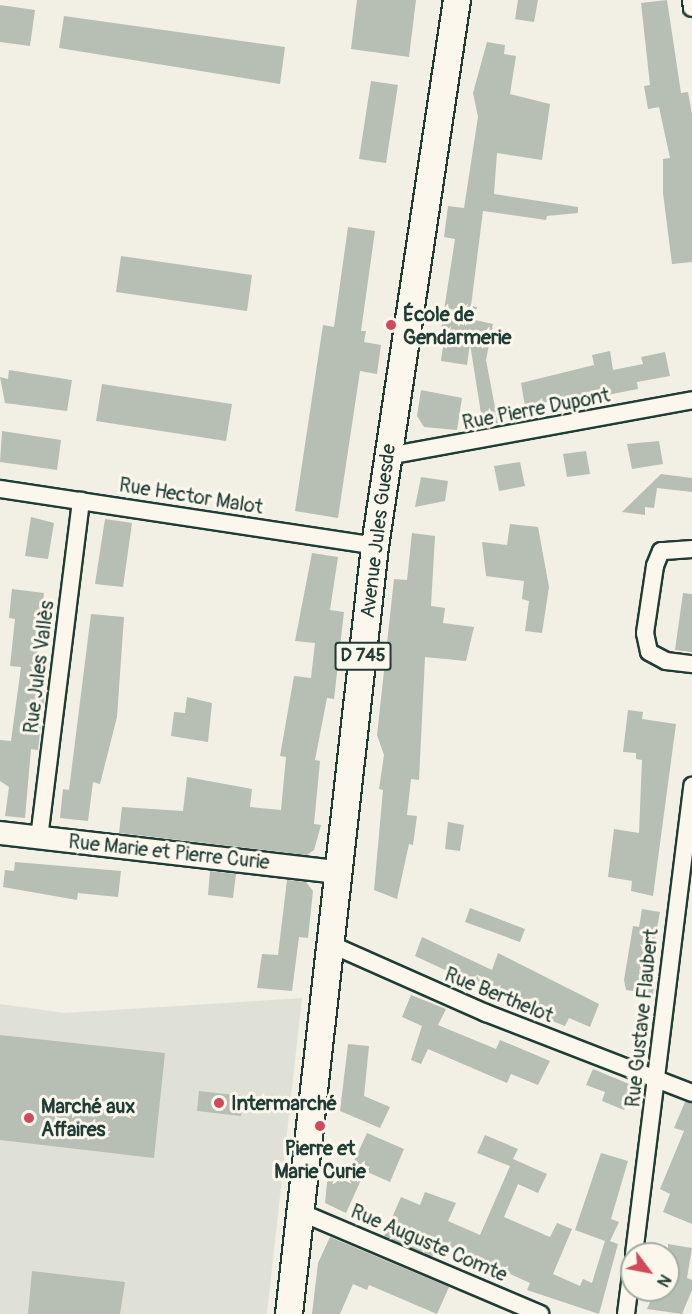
<!DOCTYPE html>
<meta charset="utf-8">
<style>
body{margin:0}
#map{position:relative;width:692px;height:1314px;overflow:hidden;background:#f2f0e5;font-family:Pangolin,sans-serif}
div>[style]{position:absolute}
.built>*{inset:0;background:#e0e1d6}
.building>*{inset:0;background:#b7beb3}
.roads{filter:drop-shadow(2px 0 #1f3d34) drop-shadow(-2px 0 #1f3d34) drop-shadow(0 2px #1f3d34) drop-shadow(0 -2px #1f3d34)}
.street>*{height:16px;margin:-8px;padding:0 8px;transform-origin:8px;border-radius:8px;background:#fbf7ec}
.secondary>*{height:22px;margin:-11px;padding:0 11px;transform-origin:11px;border-radius:11px;background:#fbf7ec}
.primary>*{height:26px;margin:-13px;padding:0 13px;transform-origin:13px;border-radius:13px;background:#fbf7ec}
.dots>*{width:16px;height:16px;translate:-50% -50%;box-sizing:border-box;border:3px solid #fbf7ec;border-radius:50%}
span{translate:-50% -50%;white-space:nowrap;text-align:center;line-height:1.15;-webkit-text-stroke:6px #fbf7ec;paint-order:stroke}
.shield-label span{padding:2px 4px;background:#fbf7ec;border:2px solid;border-radius:4px;-webkit-text-stroke-width:0}
.shield-label{font-size:18px;color:#1f3d34;font-weight:700}
.poi-label{font-size:20px;color:#1f3d34;font-weight:700}
.left{translate:0 -50%;text-align:left}
.street-label{font-size:20px;color:#1f3d34}
.north{position:absolute;left:620px;top:1242px;width:60px;height:60px;box-sizing:border-box;background:#fbf7ec;border:2px solid #a3ada2;border-radius:50%;rotate:122deg;font-size:16px;font-weight:700;line-height:24px;text-align:center;color:#1f3d34}
.north::after{content:'';display:block;margin:auto;width:21px;height:27px;background:#d1495b;clip-path:polygon(50% 0,100% 100%,50% 72%,0 100%)}
</style>
<div id="map">
<div class="built">
<div style="clip-path:polygon(302px 998px,267px 1314px,0 1314px,0 1004px,65px 1013px)"></div>
</div>
<div class="building">
<div style="clip-path:polygon(357px 0,416px 0,409px 57px,351px 49px)"></div>
<div style="clip-path:polygon(518px 0,538px 0,534px 22px,515px 19px)"></div>
<div style="clip-path:polygon(667px 0,681px 93px,688px 92px,692px 114px,692px 262px,672px 264px,663px 193px,663px 159px,670px 158px,659px 107px,648px 109px,644px 86px,650px 85px,641px 3px)"></div>
<div style="clip-path:polygon(0 5px,35px 10px,30px 46px,0 42px)"></div>
<div style="clip-path:polygon(64px 16px,285px 47px,280px 84px,59px 48px)"></div>
<div style="clip-path:polygon(487px 42px,505px 45px,504px 54px,516px 56px,510px 94px,550px 104px,542px 160px,497px 153px,494px 194px,578px 207px,578px 213px,547px 216px,546px 220px,483px 211px,471px 306px,477px 307px,475px 320px,493px 324px,486px 360px,498px 423px,483px 426px,470px 344px,467px 365px,441px 361px,445px 330px,441px 330px,455px 239px,444px 237px,448px 206px,464px 208px,478px 117px,473px 93px)"></div>
<div style="clip-path:polygon(371px 81px,398px 85px,386px 163px,359px 159px)"></div>
<div style="clip-path:polygon(348px 227px,375px 231px,361px 331px,366px 331px,364px 342px,381px 345px,377px 374px,360px 371px,338px 518px,295px 511px,323px 325px,334px 327px)"></div>
<div style="clip-path:polygon(121px 256px,252px 275px,247px 311px,116px 292px)"></div>
<div style="clip-path:polygon(610px 351px,613px 370px,643px 364px,641px 357px,665px 352px,670px 376px,637px 382px,638px 389px,607px 395px,608px 403px,586px 407px,584px 396px,525px 406px,521px 383px,594px 365px,592px 355px)"></div>
<div style="clip-path:polygon(9px 370px,72px 380px,67px 411px,5px 403px,0 377px,8px 379px)"></div>
<div style="clip-path:polygon(102px 384px,232px 404px,226px 441px,96px 421px)"></div>
<div style="clip-path:polygon(421px 390px,462px 398px,457px 430px,424px 427px,417px 416px)"></div>
<div style="clip-path:polygon(2px 431px,61px 440px,57px 470px,0 462px)"></div>
<div style="clip-path:polygon(659px 441px,663px 464px,632px 469px,627px 444px)"></div>
<div style="clip-path:polygon(586px 451px,590px 474px,567px 477px,563px 454px)"></div>
<div style="clip-path:polygon(520px 462px,525px 486px,499px 491px,494px 466px)"></div>
<div style="clip-path:polygon(661px 474px,692px 478px,692px 492px,657px 488px,654px 508px,645px 507px,645px 515px,622px 512px)"></div>
<div style="clip-path:polygon(421px 477px,448px 481px,445px 501px,415px 507px)"></div>
<div style="clip-path:polygon(31px 517px,54px 523px,48px 559px,25px 556px)"></div>
<div style="clip-path:polygon(105px 519px,132px 523px,123px 587px,95px 584px)"></div>
<div style="clip-path:polygon(510px 524px,538px 527px,549px 587px,542px 633px,525px 631px,529px 601px,522px 599px,524px 581px,486px 576px,482px 542px,507px 545px)"></div>
<div style="clip-path:polygon(412px 533px,435px 536px,431px 606px,445px 608px,443px 623px,474px 627px,466px 661px,425px 657px,419px 780px,411px 779px,407px 815px,417px 816px,413px 845px,409px 844px,397px 899px,374px 890px,383px 790px,379px 789px,384px 755px,377px 735px,394px 579px,407px 580px)"></div>
<div style="clip-path:polygon(312px 553px,338px 557px,330px 610px,344px 612px,334px 699px,327px 698px,315px 760px,320px 761px,314px 824px,321px 825px,314px 850px,307px 855px,119px 833px,122px 807px,183px 811px,187px 777px,252px 789px,250px 807px,281px 810px,286px 757px,280px 756px,294px 676px,311px 678px,315px 643px,295px 641px)"></div>
<div style="clip-path:polygon(12px 589px,44px 593px,37px 656px,49px 657px,38px 750px,31px 749px,25px 818px,5px 816px,9px 787px,0 781px,0 740px,11px 741px,21px 667px,10px 666px,15px 619px,9px 618px)"></div>
<div style="clip-path:polygon(683px 593px,692px 594px,692px 652px,675px 650px)"></div>
<div style="clip-path:polygon(91px 614px,124px 617px,117px 717px,100px 784px,93px 782px,88px 821px,60px 818px,63px 789px,69px 790px)"></div>
<div style="clip-path:polygon(187px 697px,212px 703px,208px 742px,171px 736px,174px 712px,185px 713px)"></div>
<div style="clip-path:polygon(628px 710px,643px 712px,642px 719px,676px 724px,653px 896px,631px 891px,632px 881px,608px 877px,614px 829px,639px 833px,642px 760px,636px 759px,636px 753px,623px 752px)"></div>
<div style="clip-path:polygon(448px 822px,464px 825px,460px 851px,445px 849px)"></div>
<div style="clip-path:polygon(15px 862px,121px 871px,118px 897px,78px 893px,77px 900px,3px 887px,5px 870px,14px 871px)"></div>
<div style="clip-path:polygon(210px 871px,236px 874px,233px 898px,208px 895px)"></div>
<div style="clip-path:polygon(287px 880px,306px 882px,313px 891px,308px 938px,299px 937px,292px 991px,257px 988px,262px 954px,278px 955px)"></div>
<div style="clip-path:polygon(470px 908px,525px 929px,520px 942px,465px 922px)"></div>
<div style="clip-path:polygon(642px 909px,660px 912px,649px 971px,655px 972px,653px 994px,626px 990px,624px 980px,633px 926px,639px 927px)"></div>
<div style="clip-path:polygon(422px 937px,492px 970px,498px 953px,599px 1004px,590px 1027px,569px 1018px,565px 1026px,542px 1017px,546px 1007px,473px 983px,415px 956px)"></div>
<div style="clip-path:polygon(411px 995px,446px 1009px,438px 1025px,496px 1049px,500px 1040px,550px 1061px,538px 1085px,511px 1074px,507px 1083px,428px 1049px,421px 1064px,411px 1060px,422px 1026px,402px 1017px)"></div>
<div style="clip-path:polygon(0 1035px,165px 1053px,154px 1158px,0 1140px)"></div>
<div style="clip-path:polygon(348px 1044px,369px 1046px,364px 1096px,390px 1107px,380px 1128px,340px 1111px)"></div>
<div style="clip-path:polygon(593px 1069px,634px 1086px,624px 1110px,602px 1101px,605px 1092px,586px 1085px)"></div>
<div style="clip-path:polygon(199px 1091px,243px 1096px,241px 1116px,197px 1111px)"></div>
<div style="clip-path:polygon(685px 1102px,692px 1103px,692px 1224px,663px 1212px,670px 1194px,660px 1189px,684px 1131px,674px 1128px)"></div>
<div style="clip-path:polygon(367px 1133px,404px 1149px,390px 1182px,365px 1171px,346px 1213px,325px 1203px,328px 1173px,345px 1181px)"></div>
<div style="clip-path:polygon(485px 1135px,518px 1149px,513px 1159px,547px 1174px,538px 1193px,518px 1184px,504px 1217px,550px 1237px,557px 1223px,572px 1229px,553px 1274px,580px 1286px,583px 1279px,592px 1283px,605px 1241px,575px 1230px,601px 1153px,628px 1161px,611px 1219px,619px 1222px,610px 1241px,618px 1244px,599px 1314px,527px 1290px,530px 1283px,439px 1242px,432px 1257px,384px 1236px,401px 1197px,420px 1205px,425px 1192px,456px 1203px,448px 1221px,480px 1235px,510px 1166px,477px 1153px)"></div>
<div style="clip-path:polygon(330px 1237px,449px 1287px,437px 1314px,369px 1285px,367px 1290px,353px 1284px,340px 1314px,312px 1314px,318px 1263px)"></div>
<div style="clip-path:polygon(668px 1244px,692px 1248px,687px 1278px,692px 1280px,692px 1290px,682px 1314px,647px 1309px,655px 1290px,668px 1290px)"></div>
<div style="clip-path:polygon(32px 1271px,125px 1282px,120px 1314px,28px 1314px)"></div>
</div>
<div class="roads">
<div class="street">
<div style="left:691px;top:0;width:8px;rotate:83deg"></div>
<div style="left:388px;top:456px;width:309px;rotate:-10.4deg"></div>
<div style="left:0;top:489px;width:379px;rotate:8.6deg"></div>
<div style="left:692px;top:549px;width:31px;rotate:176deg"></div>
<div style="left:661px;top:551px;width:16px;rotate:112deg"></div>
<div style="left:655px;top:566px;width:68px;rotate:98.5deg"></div>
<div style="left:645px;top:633px;width:19px;rotate:78deg"></div>
<div style="left:649px;top:652px;width:19px;rotate:28deg"></div>
<div style="left:666px;top:661px;width:26px;rotate:7deg"></div>
<div style="left:39px;top:838px;width:340px;rotate:-82.9deg"></div>
<div style="left:330px;top:944px;width:171px;rotate:23.9deg"></div>
<div style="left:486px;top:1013px;width:221px;rotate:21.2deg"></div>
<div style="left:300px;top:1212px;width:261px;rotate:23deg"></div>
<div style="left:634px;top:1254px;width:472px;rotate:-82.9deg"></div>
<div style="left:626px;top:1314px;width:47px;rotate:-82.7deg"></div>
</div>
<div class="secondary">
<div style="left:0;top:833px;width:340px;rotate:6.6deg"></div>
</div>
<div class="primary">
<div style="left:289px;top:1314px;width:773px;rotate:-83.61deg"></div>
<div style="left:375px;top:546px;width:552px;rotate:-81.46deg"></div>
</div>
</div>
<div class="dots">
<div style="left:391px;top:325px;background:#d1495b"></div>
<div style="left:219px;top:1103px;background:#d1495b"></div>
<div style="left:29px;top:1118px;background:#d1495b"></div>
<div style="left:320px;top:1126px;background:#d1495b"></div>
</div>
<div class="shield-label">
<span style="left:363px;top:656px">D 745</span>
</div>
<div class="poi-label">
<span class="left" style="left:403px;top:326px">École de<br>Gendarmerie</span>
<span class="left" style="left:231px;top:1103px">Intermarché</span>
<span class="left" style="left:41px;top:1118px">Marché aux<br>Affaires</span>
<span style="left:320px;top:1160px">Pierre et<br>Marie Curie</span>
</div>
<div class="street-label">
<span style="left:536px;top:409px;rotate:-11deg">Rue Pierre Dupont</span>
<span style="left:191px;top:496px;rotate:9deg">Rue Hector Malot</span>
<span style="left:378px;top:531px;rotate:-83deg">Avenue Jules Guesde</span>
<span style="left:39px;top:667px;rotate:-83deg">Rue Jules Vallès</span>
<span style="left:169px;top:852px;rotate:6deg">Rue Marie et Pierre Curie</span>
<span style="left:499px;top:995px;rotate:22deg">Rue Berthelot</span>
<span style="left:642px;top:1018px;rotate:-84deg">Rue Gustave Flaubert</span>
<span style="left:429px;top:1243px;rotate:23deg">Rue Auguste Comte</span>
</div>
<div class="north">N</div>
</div>
